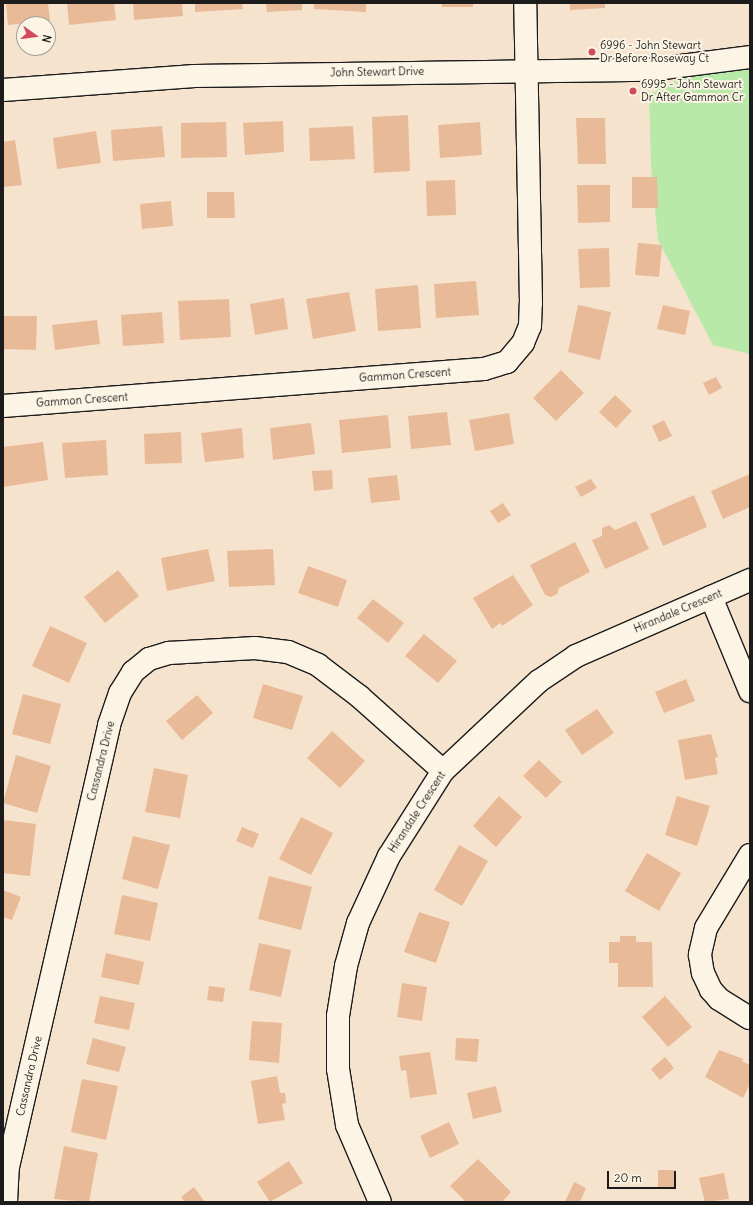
<!DOCTYPE html>
<style>
body{margin:0}
#map{position:relative;width:753px;height:1205px;overflow:hidden;background:#f6e3ce;font-family:Delius,sans-serif}
div>[style]{position:absolute}
.green>*{inset:0;background:#b9e9a9}
.building>*{inset:0;background:#e8ba98}
.roads{filter:drop-shadow(1px 0 #1c1c1c) drop-shadow(-1px 0 #1c1c1c) drop-shadow(0 1px #1c1c1c) drop-shadow(0 -1px #1c1c1c)}
.minor>*{height:22px;margin:-11px;padding:0 11px;transform-origin:11px;border-radius:11px;background:#fcf5e5}
.dots>*{width:11px;height:11px;translate:-50% -50%;box-sizing:border-box;border:2px solid #fcf5e5;border-radius:50%}
span{translate:-50% -50%;white-space:nowrap;text-align:center;line-height:1.15;-webkit-text-stroke:4px #fcf5e5;paint-order:stroke}
.poi-label{font-size:11px;color:#1c1c1c}
.left{translate:0 -50%;text-align:left}
.street-label{font-size:11px;color:#1c1c1c}
.frame{position:absolute;inset:0;border:4px solid #1c1c1c;pointer-events:none}
.north{position:absolute;left:16px;top:16px;width:40px;height:40px;box-sizing:border-box;background:#fcf5e5;border:1px solid #a29e95;border-radius:50%;rotate:104deg;font-size:11px;font-weight:700;line-height:16px;text-align:center;color:#1c1c1c}
.north::after{content:'';display:block;margin:auto;width:14px;height:18px;background:#d1495b;clip-path:polygon(50% 0,100% 100%,50% 72%,0 100%)}
.scale{position:absolute;left:607px;top:1171px;width:69px;height:18px;box-sizing:border-box;border:2px solid #1c1c1c;border-top:0;padding-left:5px;font-size:12px;line-height:14px;white-space:nowrap;color:#1c1c1c;-webkit-text-stroke:3px #fcf5e5;paint-order:stroke}
</style>
<div id="map">
<div class="green">
<div style="clip-path:polygon(750px 61px,750px 354px,713px 345px,658px 240px,651px 165px,649px 93px,656px 92px,657px 86px)"></div>
</div>
<div class="building">
<div style="clip-path:polygon(6px 3px,48px 3px,50px 21px,8px 25px)"></div>
<div style="clip-path:polygon(67px 3px,114px 3px,116px 20px,69px 25px)"></div>
<div style="clip-path:polygon(133px 3px,182px 3px,183px 16px,134px 20px)"></div>
<div style="clip-path:polygon(195px 3px,242px 3px,243px 9px,195px 12px)"></div>
<div style="clip-path:polygon(266px 3px,302px 3px,302px 10px,267px 12px)"></div>
<div style="clip-path:polygon(314px 3px,366px 3px,366px 12px,314px 9px)"></div>
<div style="clip-path:polygon(442px 3px,473px 3px,473px 7px,442px 7px)"></div>
<div style="clip-path:polygon(570px 3px,605px 3px,605px 8px,570px 10px)"></div>
<div style="clip-path:polygon(408px 115px,410px 171px,374px 173px,372px 117px)"></div>
<div style="clip-path:polygon(576px 118px,605px 118px,606px 164px,578px 164px)"></div>
<div style="clip-path:polygon(283px 121px,284px 152px,245px 155px,243px 123px)"></div>
<div style="clip-path:polygon(226px 122px,227px 157px,181px 158px,181px 123px)"></div>
<div style="clip-path:polygon(480px 122px,482px 155px,440px 158px,438px 125px)"></div>
<div style="clip-path:polygon(162px 126px,165px 157px,113px 161px,111px 130px)"></div>
<div style="clip-path:polygon(353px 126px,355px 159px,310px 161px,309px 128px)"></div>
<div style="clip-path:polygon(96px 131px,101px 163px,57px 169px,53px 138px)"></div>
<div style="clip-path:polygon(15px 140px,22px 185px,3px 187px,3px 142px)"></div>
<div style="clip-path:polygon(632px 177px,657px 177px,658px 208px,632px 208px)"></div>
<div style="clip-path:polygon(455px 180px,456px 215px,427px 216px,426px 181px)"></div>
<div style="clip-path:polygon(577px 185px,610px 185px,610px 222px,578px 223px)"></div>
<div style="clip-path:polygon(207px 192px,234px 192px,235px 218px,207px 218px)"></div>
<div style="clip-path:polygon(171px 201px,173px 226px,142px 229px,140px 204px)"></div>
<div style="clip-path:polygon(638px 243px,662px 245px,659px 277px,635px 275px)"></div>
<div style="clip-path:polygon(609px 248px,610px 287px,580px 288px,578px 249px)"></div>
<div style="clip-path:polygon(476px 281px,479px 315px,436px 318px,434px 284px)"></div>
<div style="clip-path:polygon(418px 285px,421px 328px,378px 331px,375px 289px)"></div>
<div style="clip-path:polygon(349px 292px,356px 331px,313px 339px,306px 299px)"></div>
<div style="clip-path:polygon(284px 298px,288px 329px,255px 335px,250px 304px)"></div>
<div style="clip-path:polygon(229px 299px,231px 337px,180px 340px,178px 301px)"></div>
<div style="clip-path:polygon(578px 305px,611px 312px,600px 360px,568px 352px)"></div>
<div style="clip-path:polygon(663px 305px,690px 311px,685px 335px,657px 329px)"></div>
<div style="clip-path:polygon(162px 312px,164px 343px,123px 346px,121px 315px)"></div>
<div style="clip-path:polygon(3px 316px,37px 316px,36px 350px,3px 349px)"></div>
<div style="clip-path:polygon(97px 320px,100px 344px,55px 350px,52px 325px)"></div>
<div style="clip-path:polygon(561px 370px,584px 393px,556px 421px,533px 398px)"></div>
<div style="clip-path:polygon(716px 377px,722px 388px,709px 395px,703px 383px)"></div>
<div style="clip-path:polygon(615px 395px,632px 411px,616px 428px,599px 412px)"></div>
<div style="clip-path:polygon(447px 412px,451px 445px,411px 449px,408px 416px)"></div>
<div style="clip-path:polygon(509px 413px,514px 444px,475px 451px,469px 420px)"></div>
<div style="clip-path:polygon(388px 415px,391px 448px,342px 453px,339px 420px)"></div>
<div style="clip-path:polygon(664px 420px,672px 436px,659px 442px,652px 426px)"></div>
<div style="clip-path:polygon(311px 423px,315px 454px,273px 460px,270px 428px)"></div>
<div style="clip-path:polygon(242px 428px,244px 458px,205px 462px,201px 433px)"></div>
<div style="clip-path:polygon(181px 432px,182px 463px,145px 464px,144px 434px)"></div>
<div style="clip-path:polygon(106px 440px,108px 475px,65px 478px,62px 443px)"></div>
<div style="clip-path:polygon(43px 442px,48px 480px,3px 487px,3px 447px)"></div>
<div style="clip-path:polygon(332px 470px,333px 489px,314px 491px,312px 471px)"></div>
<div style="clip-path:polygon(750px 474px,750px 507px,723px 519px,711px 491px)"></div>
<div style="clip-path:polygon(397px 475px,400px 500px,371px 503px,368px 478px)"></div>
<div style="clip-path:polygon(591px 479px,597px 488px,581px 497px,575px 487px)"></div>
<div style="clip-path:polygon(694px 495px,707px 527px,663px 546px,650px 514px)"></div>
<div style="clip-path:polygon(503px 503px,511px 515px,498px 523px,490px 511px)"></div>
<div style="clip-path:polygon(636px 521px,649px 549px,605px 569px,592px 540px,602px 536px,602px 528px,609px 525px,615px 530px)"></div>
<div style="clip-path:polygon(575px 542px,590px 572px,559px 588px,557px 594px,551px 597px,545px 595px,530px 565px)"></div>
<div style="clip-path:polygon(208px 549px,215px 581px,167px 591px,161px 558px)"></div>
<div style="clip-path:polygon(273px 549px,275px 585px,229px 587px,227px 551px)"></div>
<div style="clip-path:polygon(308px 566px,347px 580px,338px 607px,298px 593px)"></div>
<div style="clip-path:polygon(118px 570px,139px 596px,105px 623px,84px 597px)"></div>
<div style="clip-path:polygon(513px 575px,533px 605px,502px 626px,500px 623px,492px 629px,473px 598px)"></div>
<div style="clip-path:polygon(373px 599px,404px 623px,388px 643px,357px 618px)"></div>
<div style="clip-path:polygon(50px 626px,87px 643px,69px 683px,32px 666px)"></div>
<div style="clip-path:polygon(424px 634px,457px 661px,438px 683px,405px 656px)"></div>
<div style="clip-path:polygon(686px 679px,695px 701px,664px 713px,655px 692px)"></div>
<div style="clip-path:polygon(263px 684px,303px 696px,292px 730px,253px 718px)"></div>
<div style="clip-path:polygon(23px 694px,61px 704px,50px 744px,12px 734px)"></div>
<div style="clip-path:polygon(197px 695px,213px 713px,182px 740px,166px 721px)"></div>
<div style="clip-path:polygon(597px 709px,614px 733px,582px 755px,565px 730px)"></div>
<div style="clip-path:polygon(332px 731px,365px 761px,340px 788px,307px 758px)"></div>
<div style="clip-path:polygon(711px 734px,718px 757px,715px 758px,718px 774px,685px 780px,678px 740px)"></div>
<div style="clip-path:polygon(16px 755px,51px 766px,37px 813px,3px 803px)"></div>
<div style="clip-path:polygon(539px 760px,562px 782px,546px 798px,523px 776px)"></div>
<div style="clip-path:polygon(154px 768px,188px 775px,180px 818px,145px 812px)"></div>
<div style="clip-path:polygon(499px 796px,522px 817px,496px 847px,473px 826px)"></div>
<div style="clip-path:polygon(677px 796px,710px 806px,697px 846px,665px 835px)"></div>
<div style="clip-path:polygon(301px 817px,333px 833px,311px 875px,279px 859px)"></div>
<div style="clip-path:polygon(3px 820px,36px 824px,30px 876px,3px 873px)"></div>
<div style="clip-path:polygon(242px 827px,259px 834px,253px 848px,236px 841px)"></div>
<div style="clip-path:polygon(133px 836px,170px 845px,158px 889px,122px 879px)"></div>
<div style="clip-path:polygon(459px 845px,488px 861px,462px 906px,434px 890px)"></div>
<div style="clip-path:polygon(647px 853px,681px 873px,659px 911px,625px 891px)"></div>
<div style="clip-path:polygon(269px 876px,312px 887px,301px 930px,258px 919px)"></div>
<div style="clip-path:polygon(3px 890px,21px 897px,12px 920px,3px 917px)"></div>
<div style="clip-path:polygon(122px 895px,158px 903px,150px 941px,114px 934px)"></div>
<div style="clip-path:polygon(419px 912px,450px 922px,436px 963px,404px 952px)"></div>
<div style="clip-path:polygon(620px 936px,636px 936px,636px 942px,652px 942px,653px 987px,618px 987px,618px 963px,609px 963px,609px 942px,620px 942px)"></div>
<div style="clip-path:polygon(259px 943px,291px 950px,281px 997px,249px 990px)"></div>
<div style="clip-path:polygon(106px 953px,144px 962px,139px 985px,101px 977px)"></div>
<div style="clip-path:polygon(402px 983px,427px 987px,422px 1021px,397px 1017px)"></div>
<div style="clip-path:polygon(209px 986px,225px 988px,223px 1002px,207px 1000px)"></div>
<div style="clip-path:polygon(100px 996px,135px 1003px,129px 1030px,94px 1023px)"></div>
<div style="clip-path:polygon(665px 996px,692px 1027px,668px 1047px,642px 1017px)"></div>
<div style="clip-path:polygon(252px 1021px,282px 1023px,279px 1063px,249px 1060px)"></div>
<div style="clip-path:polygon(93px 1038px,126px 1047px,119px 1072px,86px 1064px)"></div>
<div style="clip-path:polygon(456px 1038px,479px 1039px,477px 1062px,455px 1060px)"></div>
<div style="clip-path:polygon(719px 1050px,744px 1059px,742px 1061px,750px 1065px,750px 1084px,743px 1098px,705px 1077px)"></div>
<div style="clip-path:polygon(430px 1052px,437px 1094px,410px 1098px,406px 1070px,401px 1071px,399px 1056px)"></div>
<div style="clip-path:polygon(665px 1057px,674px 1068px,660px 1080px,651px 1069px)"></div>
<div style="clip-path:polygon(277px 1076px,280px 1093px,285px 1093px,286px 1103px,282px 1104px,285px 1120px,258px 1124px,251px 1081px)"></div>
<div style="clip-path:polygon(82px 1079px,118px 1086px,106px 1140px,71px 1132px)"></div>
<div style="clip-path:polygon(496px 1086px,502px 1112px,473px 1119px,467px 1093px)"></div>
<div style="clip-path:polygon(449px 1122px,459px 1144px,430px 1158px,420px 1136px)"></div>
<div style="clip-path:polygon(64px 1146px,98px 1153px,89px 1202px,54px 1199px)"></div>
<div style="clip-path:polygon(478px 1159px,511px 1192px,502px 1202px,466px 1202px,450px 1186px)"></div>
<div style="clip-path:polygon(289px 1161px,303px 1183px,270px 1202px,257px 1182px)"></div>
<div style="clip-path:polygon(658px 1170px,674px 1170px,675px 1188px,658px 1189px)"></div>
<div style="clip-path:polygon(724px 1173px,729px 1199px,705px 1202px,699px 1178px)"></div>
<div style="clip-path:polygon(574px 1182px,586px 1188px,580px 1202px,565px 1202px)"></div>
<div style="clip-path:polygon(194px 1187px,205px 1202px,185px 1202px,181px 1197px)"></div>
</div>
<div class="roads">
<div class="minor">
<div style="left:3px;top:90px;width:192px;rotate:-4.2deg"></div>
<div style="left:194px;top:76px;width:455px;rotate:-0.8deg"></div>
<div style="left:649px;top:70px;width:102px;rotate:-7.3deg"></div>
<div style="left:3px;top:406px;width:482px;rotate:-4.4deg"></div>
<div style="left:484px;top:369px;width:24px;rotate:-17deg"></div>
<div style="left:507px;top:362px;width:25px;rotate:-50deg"></div>
<div style="left:523px;top:343px;width:18px;rotate:-68deg"></div>
<div style="left:530px;top:326px;width:23px;rotate:-88deg"></div>
<div style="left:531px;top:303px;width:300px;rotate:-91.1deg"></div>
<div style="left:711px;top:597px;width:102px;rotate:67.5deg"></div>
<div style="left:750px;top:855px;width:85px;rotate:121.1deg"></div>
<div style="left:706px;top:928px;width:28px;rotate:103deg"></div>
<div style="left:700px;top:955px;width:18px;rotate:81deg"></div>
<div style="left:703px;top:973px;width:19px;rotate:65deg"></div>
<div style="left:711px;top:990px;width:12px;rotate:48deg"></div>
<div style="left:719px;top:999px;width:36px;rotate:32deg"></div>
<div style="left:6px;top:1202px;width:35px;rotate:-87deg"></div>
<div style="left:8px;top:1167px;width:453px;rotate:-77.1deg"></div>
<div style="left:109px;top:725px;width:34px;rotate:-71deg"></div>
<div style="left:120px;top:693px;width:25px;rotate:-58deg"></div>
<div style="left:133px;top:672px;width:21px;rotate:-39deg"></div>
<div style="left:149px;top:659px;width:21px;rotate:-17deg"></div>
<div style="left:169px;top:653px;width:86px;rotate:-3.3deg"></div>
<div style="left:255px;top:648px;width:33px;rotate:7deg"></div>
<div style="left:288px;top:652px;width:33px;rotate:23deg"></div>
<div style="left:318px;top:665px;width:53px;rotate:37.3deg"></div>
<div style="left:360px;top:697px;width:111px;rotate:41.7deg"></div>
<div style="left:380px;top:1202px;width:84px;rotate:-113.2deg"></div>
<div style="left:347px;top:1125px;width:57px;rotate:-99.1deg"></div>
<div style="left:338px;top:1069px;width:53px;rotate:-90deg"></div>
<div style="left:338px;top:1016px;width:51px;rotate:-80.9deg"></div>
<div style="left:346px;top:966px;width:45px;rotate:-74.4deg"></div>
<div style="left:358px;top:923px;width:74px;rotate:-65.2deg"></div>
<div style="left:389px;top:856px;width:101px;rotate:-57.6deg"></div>
<div style="left:443px;top:771px;width:132px;rotate:-43.2deg"></div>
<div style="left:539px;top:681px;width:45px;rotate:-34deg"></div>
<div style="left:576px;top:656px;width:190px;rotate:-23.6deg"></div>
</div>
</div>
<div class="dots">
<div style="left:592px;top:52px;background:#d1495b"></div>
<div style="left:633px;top:91px;background:#d1495b"></div>
</div>
<div class="poi-label">
<span class="left" style="left:600px;top:52px">6996 - John Stewart<br>Dr Before Roseway Ct</span>
<span class="left" style="left:641px;top:91px">6995 - John Stewart<br>Dr After Gammon Cr</span>
</div>
<div class="street-label">
<span style="left:377px;top:72px;rotate:-1deg">John Stewart Drive</span>
<span style="left:405px;top:375px;rotate:-4deg">Gammon Crescent</span>
<span style="left:82px;top:400px;rotate:-4deg">Gammon Crescent</span>
<span style="left:678px;top:611px;rotate:-23deg">Hirandale Crescent</span>
<span style="left:101px;top:761px;rotate:-76deg">Cassandra Drive</span>
<span style="left:417px;top:812px;rotate:-57deg">Hirandale Crescent</span>
<span style="left:29px;top:1076px;rotate:-77deg">Cassandra Drive</span>
</div>
<div class="frame"></div>
<div class="north">N</div>
<div class="scale">20 m</div>
</div>
